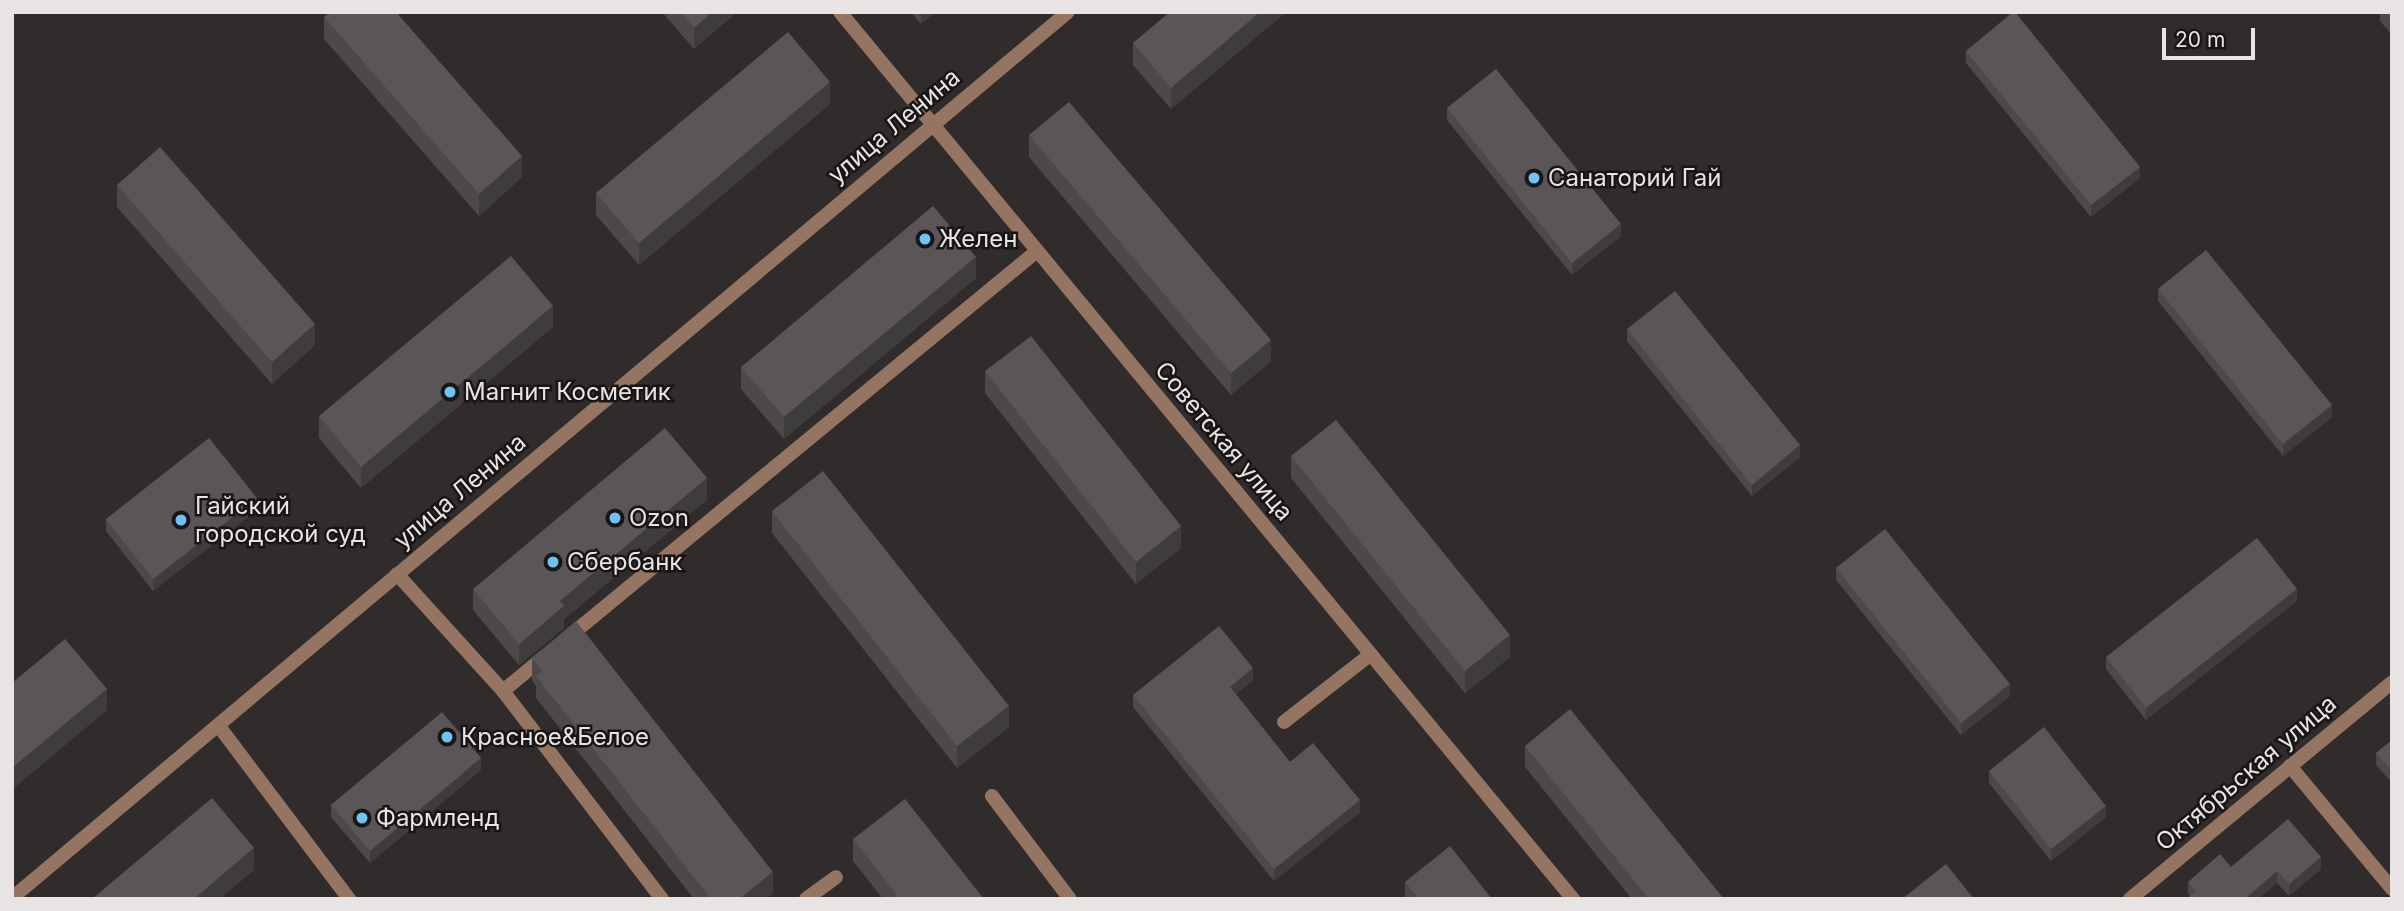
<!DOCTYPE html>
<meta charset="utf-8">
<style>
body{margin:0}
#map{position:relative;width:2404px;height:911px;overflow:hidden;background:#312c2c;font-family:Inter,sans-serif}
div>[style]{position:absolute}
.service>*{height:14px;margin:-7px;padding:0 7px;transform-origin:7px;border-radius:7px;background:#957561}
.minor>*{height:14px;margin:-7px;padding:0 7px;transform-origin:7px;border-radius:7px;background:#957561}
.wall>*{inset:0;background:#4d494b}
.shaded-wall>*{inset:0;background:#3f3c3d}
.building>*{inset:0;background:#5a5557}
.dots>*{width:19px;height:19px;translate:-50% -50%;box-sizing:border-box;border:4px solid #181515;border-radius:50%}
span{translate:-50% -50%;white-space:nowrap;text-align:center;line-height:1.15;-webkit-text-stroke:5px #181515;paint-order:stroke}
.street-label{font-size:24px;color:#e7e4e3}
.poi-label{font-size:24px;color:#e7e4e3}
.left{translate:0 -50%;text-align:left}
.frame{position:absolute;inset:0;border:14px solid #e7e4e3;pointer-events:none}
.scale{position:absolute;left:2162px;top:28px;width:93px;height:32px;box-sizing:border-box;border:4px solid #e7e4e3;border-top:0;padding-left:9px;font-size:21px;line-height:24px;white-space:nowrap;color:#e7e4e3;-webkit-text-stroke:5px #181515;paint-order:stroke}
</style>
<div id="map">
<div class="service">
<div style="left:397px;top:574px;width:158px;rotate:47.8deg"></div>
<div style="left:503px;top:691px;width:55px;rotate:-39.8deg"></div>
<div style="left:566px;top:639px;width:610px;rotate:-39.48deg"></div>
<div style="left:503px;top:691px;width:262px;rotate:52.6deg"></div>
<div style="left:1284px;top:722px;width:110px;rotate:-38deg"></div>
<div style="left:218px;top:725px;width:218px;rotate:53deg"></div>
<div style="left:992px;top:796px;width:129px;rotate:52.9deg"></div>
<div style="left:806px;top:899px;width:37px;rotate:-36deg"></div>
</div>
<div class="minor">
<div style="left:840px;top:12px;width:1151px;rotate:50.43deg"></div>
<div style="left:2290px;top:766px;width:160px;rotate:50.3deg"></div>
<div style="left:12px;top:898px;width:1378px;rotate:-40deg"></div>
<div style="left:2130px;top:899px;width:340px;rotate:-39.6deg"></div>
</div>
<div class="wall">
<div style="clip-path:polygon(662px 12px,737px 12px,694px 49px)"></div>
<div style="clip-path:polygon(911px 12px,936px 12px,921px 24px)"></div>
<div style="clip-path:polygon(1170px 12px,1286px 12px,1171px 109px,1133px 65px,1133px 43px)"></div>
<div style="clip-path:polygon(2380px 12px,2392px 12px,2392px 35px,2380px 21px)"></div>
<div style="clip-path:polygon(324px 17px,522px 177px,479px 216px,324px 39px)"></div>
<div style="clip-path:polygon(1966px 51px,2140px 178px,2091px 217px,1966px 63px)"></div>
<div style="clip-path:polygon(830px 104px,639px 265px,596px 215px,596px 193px)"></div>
<div style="clip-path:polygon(1447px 108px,1621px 236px,1572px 275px,1447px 120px)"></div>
<div style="clip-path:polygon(1029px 135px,1271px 361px,1231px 395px,1029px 157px)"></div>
<div style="clip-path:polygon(117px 185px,315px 345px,272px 384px,117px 207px)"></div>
<div style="clip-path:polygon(976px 278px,784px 439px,741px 389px,741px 367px)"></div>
<div style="clip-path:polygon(2158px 289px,2332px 417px,2283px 456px,2158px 301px)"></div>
<div style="clip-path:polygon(553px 327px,361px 488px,319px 438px,319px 416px)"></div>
<div style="clip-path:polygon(1627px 329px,1800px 457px,1752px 496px,1627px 341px)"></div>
<div style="clip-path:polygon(985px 371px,1181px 548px,1136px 584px,985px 393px)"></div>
<div style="clip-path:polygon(1291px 456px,1510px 657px,1465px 693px,1291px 478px)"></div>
<div style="clip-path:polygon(707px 500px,564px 619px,564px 628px,519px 665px,473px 610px,473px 589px)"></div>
<div style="clip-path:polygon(257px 510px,153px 591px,106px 531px,106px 519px)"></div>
<div style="clip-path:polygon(772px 511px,1009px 727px,957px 768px,772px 533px)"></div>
<div style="clip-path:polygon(1836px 568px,2010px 696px,1961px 735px,1836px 580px)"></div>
<div style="clip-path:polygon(2297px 601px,2146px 720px,2106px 669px,2106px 657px)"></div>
<div style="clip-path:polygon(532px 658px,773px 893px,766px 899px,694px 899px,536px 698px,536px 686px,532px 680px)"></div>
<div style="clip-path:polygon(1253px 680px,1236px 694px,1290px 762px,1360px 812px,1274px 881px,1133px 707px,1133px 695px)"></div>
<div style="clip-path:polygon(2392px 740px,2392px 783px,2376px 765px,2376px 753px)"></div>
<div style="clip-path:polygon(1525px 746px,1724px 899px,1632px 899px,1525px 767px)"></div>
<div style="clip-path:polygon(481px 770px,370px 863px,331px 817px,331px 805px)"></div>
<div style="clip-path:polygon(1989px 771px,2106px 817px,2051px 861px,1989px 783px)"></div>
<div style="clip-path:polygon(853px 839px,984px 899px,883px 899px,853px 861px)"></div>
<div style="clip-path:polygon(2231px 867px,2321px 869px,2289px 896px,2277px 883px,2258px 899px,2187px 899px,2190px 896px,2188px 893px,2188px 882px)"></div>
<div style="clip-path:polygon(1405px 882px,1492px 899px,1405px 899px)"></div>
</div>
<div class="shaded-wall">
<div style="clip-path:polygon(712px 12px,737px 12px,694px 49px,694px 28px)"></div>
<div style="clip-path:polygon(921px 12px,936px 12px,921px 24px)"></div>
<div style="clip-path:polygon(1260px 12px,1286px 12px,1171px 109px,1171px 88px)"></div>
<div style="clip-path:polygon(830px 82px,830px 104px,639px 265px,639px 243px)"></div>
<div style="clip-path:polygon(522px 156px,522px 177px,479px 216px,479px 194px)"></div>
<div style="clip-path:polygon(2140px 167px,2140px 178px,2091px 217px,2091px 205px)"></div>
<div style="clip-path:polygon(1621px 224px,1621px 236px,1572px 275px,1572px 263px)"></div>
<div style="clip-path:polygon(976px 257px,976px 278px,784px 439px,784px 417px)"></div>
<div style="clip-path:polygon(553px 306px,553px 327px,361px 488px,361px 467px)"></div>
<div style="clip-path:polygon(315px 324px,315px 345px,272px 384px,272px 362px)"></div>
<div style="clip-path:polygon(1271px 340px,1271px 361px,1231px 395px,1231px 373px)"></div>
<div style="clip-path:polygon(2332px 405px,2332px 417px,2283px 456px,2283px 444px)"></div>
<div style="clip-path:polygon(1800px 445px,1800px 457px,1752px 496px,1752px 485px)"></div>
<div style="clip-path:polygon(707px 478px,707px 500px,564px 619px,564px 628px,519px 665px,519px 644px,560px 601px)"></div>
<div style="clip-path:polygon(257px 498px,257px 510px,153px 591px,153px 579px)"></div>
<div style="clip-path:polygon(1181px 526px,1181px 548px,1136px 584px,1136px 562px)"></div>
<div style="clip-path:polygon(2297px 589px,2297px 601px,2146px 720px,2146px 708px)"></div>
<div style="clip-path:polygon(1510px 635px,1510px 657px,1465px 693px,1465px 671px)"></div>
<div style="clip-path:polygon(1253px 668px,1253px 680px,1230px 699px,1230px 687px)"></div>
<div style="clip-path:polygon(2010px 684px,2010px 696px,1961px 735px,1961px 723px)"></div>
<div style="clip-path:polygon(107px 689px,107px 710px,12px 790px,12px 768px)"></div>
<div style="clip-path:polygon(1009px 706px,1009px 727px,957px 768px,957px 746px)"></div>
<div style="clip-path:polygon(481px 758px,481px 770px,370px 863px,370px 851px)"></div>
<div style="clip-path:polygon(1360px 800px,1360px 812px,1274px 881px,1274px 869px)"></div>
<div style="clip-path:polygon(2106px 806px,2106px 817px,2051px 861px,2051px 849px)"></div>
<div style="clip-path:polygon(254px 848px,254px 870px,220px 899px,194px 899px)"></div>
<div style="clip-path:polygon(2321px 857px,2321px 869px,2289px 896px,2289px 884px)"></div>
<div style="clip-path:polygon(2277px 871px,2277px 883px,2258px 899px,2245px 899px)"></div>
<div style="clip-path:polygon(773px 872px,773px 893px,766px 899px,739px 899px)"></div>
</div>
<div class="building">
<div style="clip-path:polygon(330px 12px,396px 12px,522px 156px,479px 194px,324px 17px)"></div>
<div style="clip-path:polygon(681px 12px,712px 12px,694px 28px)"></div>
<div style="clip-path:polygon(1170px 12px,1260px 12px,1171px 88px,1133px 43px)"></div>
<div style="clip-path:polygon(2013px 12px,2015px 12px,2140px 167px,2091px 205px,1966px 51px)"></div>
<div style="clip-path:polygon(788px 32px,830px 82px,639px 243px,596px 193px)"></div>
<div style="clip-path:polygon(1496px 69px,1621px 224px,1572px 263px,1447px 108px)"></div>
<div style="clip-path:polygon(1069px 102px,1271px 340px,1231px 373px,1029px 135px)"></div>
<div style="clip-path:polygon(160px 147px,315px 324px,272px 362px,117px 185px)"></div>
<div style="clip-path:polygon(933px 206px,976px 257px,784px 417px,741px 367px)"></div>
<div style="clip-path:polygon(2206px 250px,2332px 405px,2283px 444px,2158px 289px)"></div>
<div style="clip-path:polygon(511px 256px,553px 306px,361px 467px,319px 416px)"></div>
<div style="clip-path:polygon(1675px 291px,1800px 445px,1752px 485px,1627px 329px)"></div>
<div style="clip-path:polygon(1031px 336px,1181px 526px,1136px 562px,985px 371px)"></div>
<div style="clip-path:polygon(1336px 420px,1510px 635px,1465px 671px,1291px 456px)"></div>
<div style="clip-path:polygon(665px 428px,707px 478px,560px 601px,564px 606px,519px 644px,473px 589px)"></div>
<div style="clip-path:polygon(209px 438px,257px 498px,153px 579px,106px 519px)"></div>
<div style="clip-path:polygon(823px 471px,1009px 706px,957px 746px,772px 511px)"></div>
<div style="clip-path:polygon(1885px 529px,2010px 684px,1961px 723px,1836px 568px)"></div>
<div style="clip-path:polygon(2257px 538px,2297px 589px,2146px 708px,2106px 657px)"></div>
<div style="clip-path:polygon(576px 621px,773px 872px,739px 899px,711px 899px,536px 676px,543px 671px,532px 658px)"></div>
<div style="clip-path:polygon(1219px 626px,1253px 668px,1230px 687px,1290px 762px,1313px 743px,1360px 800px,1274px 869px,1133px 695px)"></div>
<div style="clip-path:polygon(65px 639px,107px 689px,12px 768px,12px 683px)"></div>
<div style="clip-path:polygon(1570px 709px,1724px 899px,1649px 899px,1525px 746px)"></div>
<div style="clip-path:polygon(442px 712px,481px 758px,370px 851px,331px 805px)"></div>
<div style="clip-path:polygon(2044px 727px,2106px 806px,2051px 849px,1989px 771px)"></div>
<div style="clip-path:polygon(2392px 740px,2392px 771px,2376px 753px)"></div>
<div style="clip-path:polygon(212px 798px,254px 848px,194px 899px,92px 899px)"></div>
<div style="clip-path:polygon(905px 799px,984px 899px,900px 899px,853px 839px)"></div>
<div style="clip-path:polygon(2288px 819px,2321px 857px,2289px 884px,2277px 871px,2245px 899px,2187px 899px,2196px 891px,2188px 882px,2220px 854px,2231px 867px)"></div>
<div style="clip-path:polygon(1450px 846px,1492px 899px,1419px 899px,1405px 882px)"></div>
<div style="clip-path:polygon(1946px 864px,1974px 899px,1902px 899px)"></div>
</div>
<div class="dots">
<div style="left:1534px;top:178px;background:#6fc2f4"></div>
<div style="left:925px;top:239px;background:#6fc2f4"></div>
<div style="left:450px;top:392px;background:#6fc2f4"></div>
<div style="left:615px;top:518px;background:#6fc2f4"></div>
<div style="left:181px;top:520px;background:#6fc2f4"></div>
<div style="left:553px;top:562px;background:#6fc2f4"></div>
<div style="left:447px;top:737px;background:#6fc2f4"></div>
<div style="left:362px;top:818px;background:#6fc2f4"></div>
</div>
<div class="street-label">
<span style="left:894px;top:126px;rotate:-40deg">улица Ленина</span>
<span style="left:1224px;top:441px;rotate:50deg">Советская улица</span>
<span style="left:460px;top:491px;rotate:-40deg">улица Ленина</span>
<span style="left:2246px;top:773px;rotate:-40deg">Октябрьская улица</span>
</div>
<div class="poi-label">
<span class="left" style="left:1548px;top:178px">Санаторий Гай</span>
<span class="left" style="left:939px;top:239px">Желен</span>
<span class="left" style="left:464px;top:392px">Магнит Косметик</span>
<span class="left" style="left:195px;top:520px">Гайский<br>городской суд</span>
<span class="left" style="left:629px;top:518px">Ozon</span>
<span class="left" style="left:567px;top:562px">Сбербанк</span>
<span class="left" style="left:461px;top:737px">Красное&amp;Белое</span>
<span class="left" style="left:376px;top:818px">Фармленд</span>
</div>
<div class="frame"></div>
<div class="scale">20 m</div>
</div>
